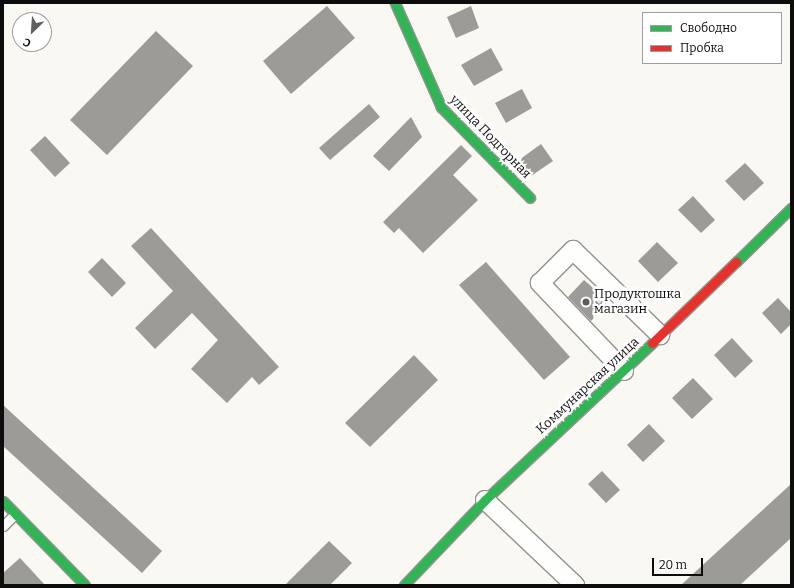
<!DOCTYPE html>
<meta charset="utf-8">
<style>
body{margin:0}
#map{position:relative;width:794px;height:588px;overflow:hidden;background:#faf8f2;font-family:Bitter,serif}
div>[style]{position:absolute}
.building>*{inset:0;background:#9d9b98}
.roads{filter:drop-shadow(1px 0 #949390) drop-shadow(-1px 0 #949390) drop-shadow(0 1px #949390) drop-shadow(0 -1px #949390)}
.lane>*{height:9px;margin:-4.5px;padding:0 4.5px;transform-origin:4.5px;border-radius:4.5px;background:#fefefd}
.street>*{height:18px;margin:-9px;padding:0 9px;transform-origin:9px;border-radius:9px;background:#fefefd}
.fast>*{height:9px;margin:-4.5px;padding:0 4.5px;transform-origin:4.5px;border-radius:4.5px;background:#30b455}
.jam>*{height:9px;margin:-4.5px;padding:0 4.5px;transform-origin:4.5px;border-radius:4.5px;background:#e5322d}
.dots>*{width:11px;height:11px;translate:-50% -50%;box-sizing:border-box;border:2px solid #fff;border-radius:50%}
span{translate:-50% -50%;white-space:nowrap;text-align:center;line-height:1.15;-webkit-text-stroke:4px #fff;paint-order:stroke}
.street-label{font-size:13px;color:#0d0d0d}
.poi-label{font-size:13px;color:#0d0d0d}
.left{translate:0 -50%;text-align:left}
.frame{position:absolute;inset:0;border:4px solid #0d0d0d;pointer-events:none}
.legend{position:absolute;left:642px;top:12px;width:140px;height:52px;box-sizing:border-box;background:#fff;border:1px solid #9e9e9e;margin:0;padding:5px 7px;list-style:none;font-size:12px;color:#0d0d0d}
.legend li{display:flex;align-items:center;gap:8px;height:20px}
.legend b{width:20px;border:1px solid #9e9e9e}
.north{position:absolute;left:12px;top:12px;width:40px;height:40px;box-sizing:border-box;background:#fff;border:1px solid #9e9e9e;border-radius:50%;rotate:205deg;font-size:11px;font-weight:700;line-height:16px;text-align:center;color:#0d0d0d}
.north::after{content:'';display:block;margin:auto;width:14px;height:18px;background:#605f5d;clip-path:polygon(50% 0,100% 100%,50% 72%,0 100%)}
.scale{position:absolute;left:652px;top:558px;width:51px;height:18px;box-sizing:border-box;border:2px solid #0d0d0d;border-top:0;padding-left:5px;font-size:12px;line-height:14px;white-space:nowrap;color:#0d0d0d;-webkit-text-stroke:3px #fff;paint-order:stroke}
</style>
<div id="map">
<div class="building">
<div style="clip-path:polygon(327px 6px,355px 38px,291px 94px,263px 61px)"></div>
<div style="clip-path:polygon(471px 6px,479px 28px,456px 38px,447px 17px)"></div>
<div style="clip-path:polygon(156px 31px,193px 66px,107px 155px,70px 120px)"></div>
<div style="clip-path:polygon(491px 48px,503px 70px,474px 86px,461px 65px)"></div>
<div style="clip-path:polygon(522px 89px,532px 108px,506px 123px,495px 103px)"></div>
<div style="clip-path:polygon(369px 104px,380px 117px,330px 160px,319px 148px)"></div>
<div style="clip-path:polygon(411px 117px,422px 137px,389px 171px,373px 156px)"></div>
<div style="clip-path:polygon(45px 136px,70px 163px,55px 177px,30px 150px)"></div>
<div style="clip-path:polygon(541px 144px,553px 161px,531px 176px,519px 160px)"></div>
<div style="clip-path:polygon(461px 145px,472px 156px,453px 175px,478px 200px,423px 253px,399px 228px,394px 233px,383px 222px)"></div>
<div style="clip-path:polygon(745px 163px,764px 183px,744px 201px,725px 181px)"></div>
<div style="clip-path:polygon(693px 196px,715px 220px,701px 233px,678px 210px)"></div>
<div style="clip-path:polygon(151px 228px,279px 367px,259px 385px,252px 377px,227px 403px,191px 369px,218px 340px,192px 313px,155px 349px,135px 328px,173px 291px,131px 246px)"></div>
<div style="clip-path:polygon(657px 242px,678px 263px,658px 282px,638px 261px)"></div>
<div style="clip-path:polygon(102px 258px,126px 283px,112px 297px,88px 272px)"></div>
<div style="clip-path:polygon(486px 262px,570px 357px,544px 380px,459px 285px)"></div>
<div style="clip-path:polygon(584px 280px,609px 302px,591px 321px,568px 297px)"></div>
<div style="clip-path:polygon(778px 298px,791px 312px,791px 324px,781px 334px,762px 313px)"></div>
<div style="clip-path:polygon(732px 338px,753px 361px,735px 378px,714px 355px)"></div>
<div style="clip-path:polygon(414px 355px,438px 380px,370px 447px,345px 423px)"></div>
<div style="clip-path:polygon(693px 378px,713px 399px,692px 419px,672px 398px)"></div>
<div style="clip-path:polygon(3px 405px,162px 551px,142px 573px,3px 446px)"></div>
<div style="clip-path:polygon(649px 424px,665px 441px,643px 462px,627px 445px)"></div>
<div style="clip-path:polygon(602px 471px,620px 490px,606px 503px,588px 484px)"></div>
<div style="clip-path:polygon(791px 484px,791px 538px,740px 585px,681px 585px)"></div>
<div style="clip-path:polygon(329px 541px,352px 563px,330px 585px,285px 585px)"></div>
<div style="clip-path:polygon(20px 558px,45px 585px,3px 585px,3px 573px)"></div>
</div>
<div class="roads">
<div class="lane">
<div style="left:3px;top:526px;width:17px;rotate:-45deg"></div>
</div>
<div class="street">
<div style="left:624px;top:371px;width:122px;rotate:-133.7deg"></div>
<div style="left:540px;top:283px;width:47px;rotate:-45deg"></div>
<div style="left:573px;top:250px;width:122px;rotate:44.3deg"></div>
<div style="left:485px;top:500px;width:124px;rotate:43.4deg"></div>
</div>
<div class="fast">
<div style="left:395px;top:3px;width:114px;rotate:66.1deg"></div>
<div style="left:441px;top:107px;width:127px;rotate:45.6deg"></div>
<div style="left:736px;top:262px;width:77px;rotate:-44.5deg"></div>
<div style="left:3px;top:501px;width:117px;rotate:45.7deg"></div>
<div style="left:404px;top:585px;width:117px;rotate:-46.4deg"></div>
<div style="left:485px;top:500px;width:229px;rotate:-43.2deg"></div>
</div>
<div class="jam">
<div style="left:652px;top:343px;width:117px;rotate:-44deg"></div>
</div>
</div>
<div class="dots">
<div style="left:586px;top:302px;background:#605f5d"></div>
</div>
<div class="street-label">
<span style="left:490px;top:137px;rotate:46deg">улица Подгорная</span>
<span style="left:588px;top:386px;rotate:-43deg">Коммунарская улица</span>
</div>
<div class="poi-label">
<span class="left" style="left:594px;top:302px">Продуктошка<br>магазин</span>
</div>
<div class="frame"></div>
<ul class="legend">
<li><b style="height:5px;background:#30b455"></b>Свободно</li>
<li><b style="height:5px;background:#e5322d"></b>Пробка</li>
</ul>
<div class="north">С</div>
<div class="scale">20 m</div>
</div>
